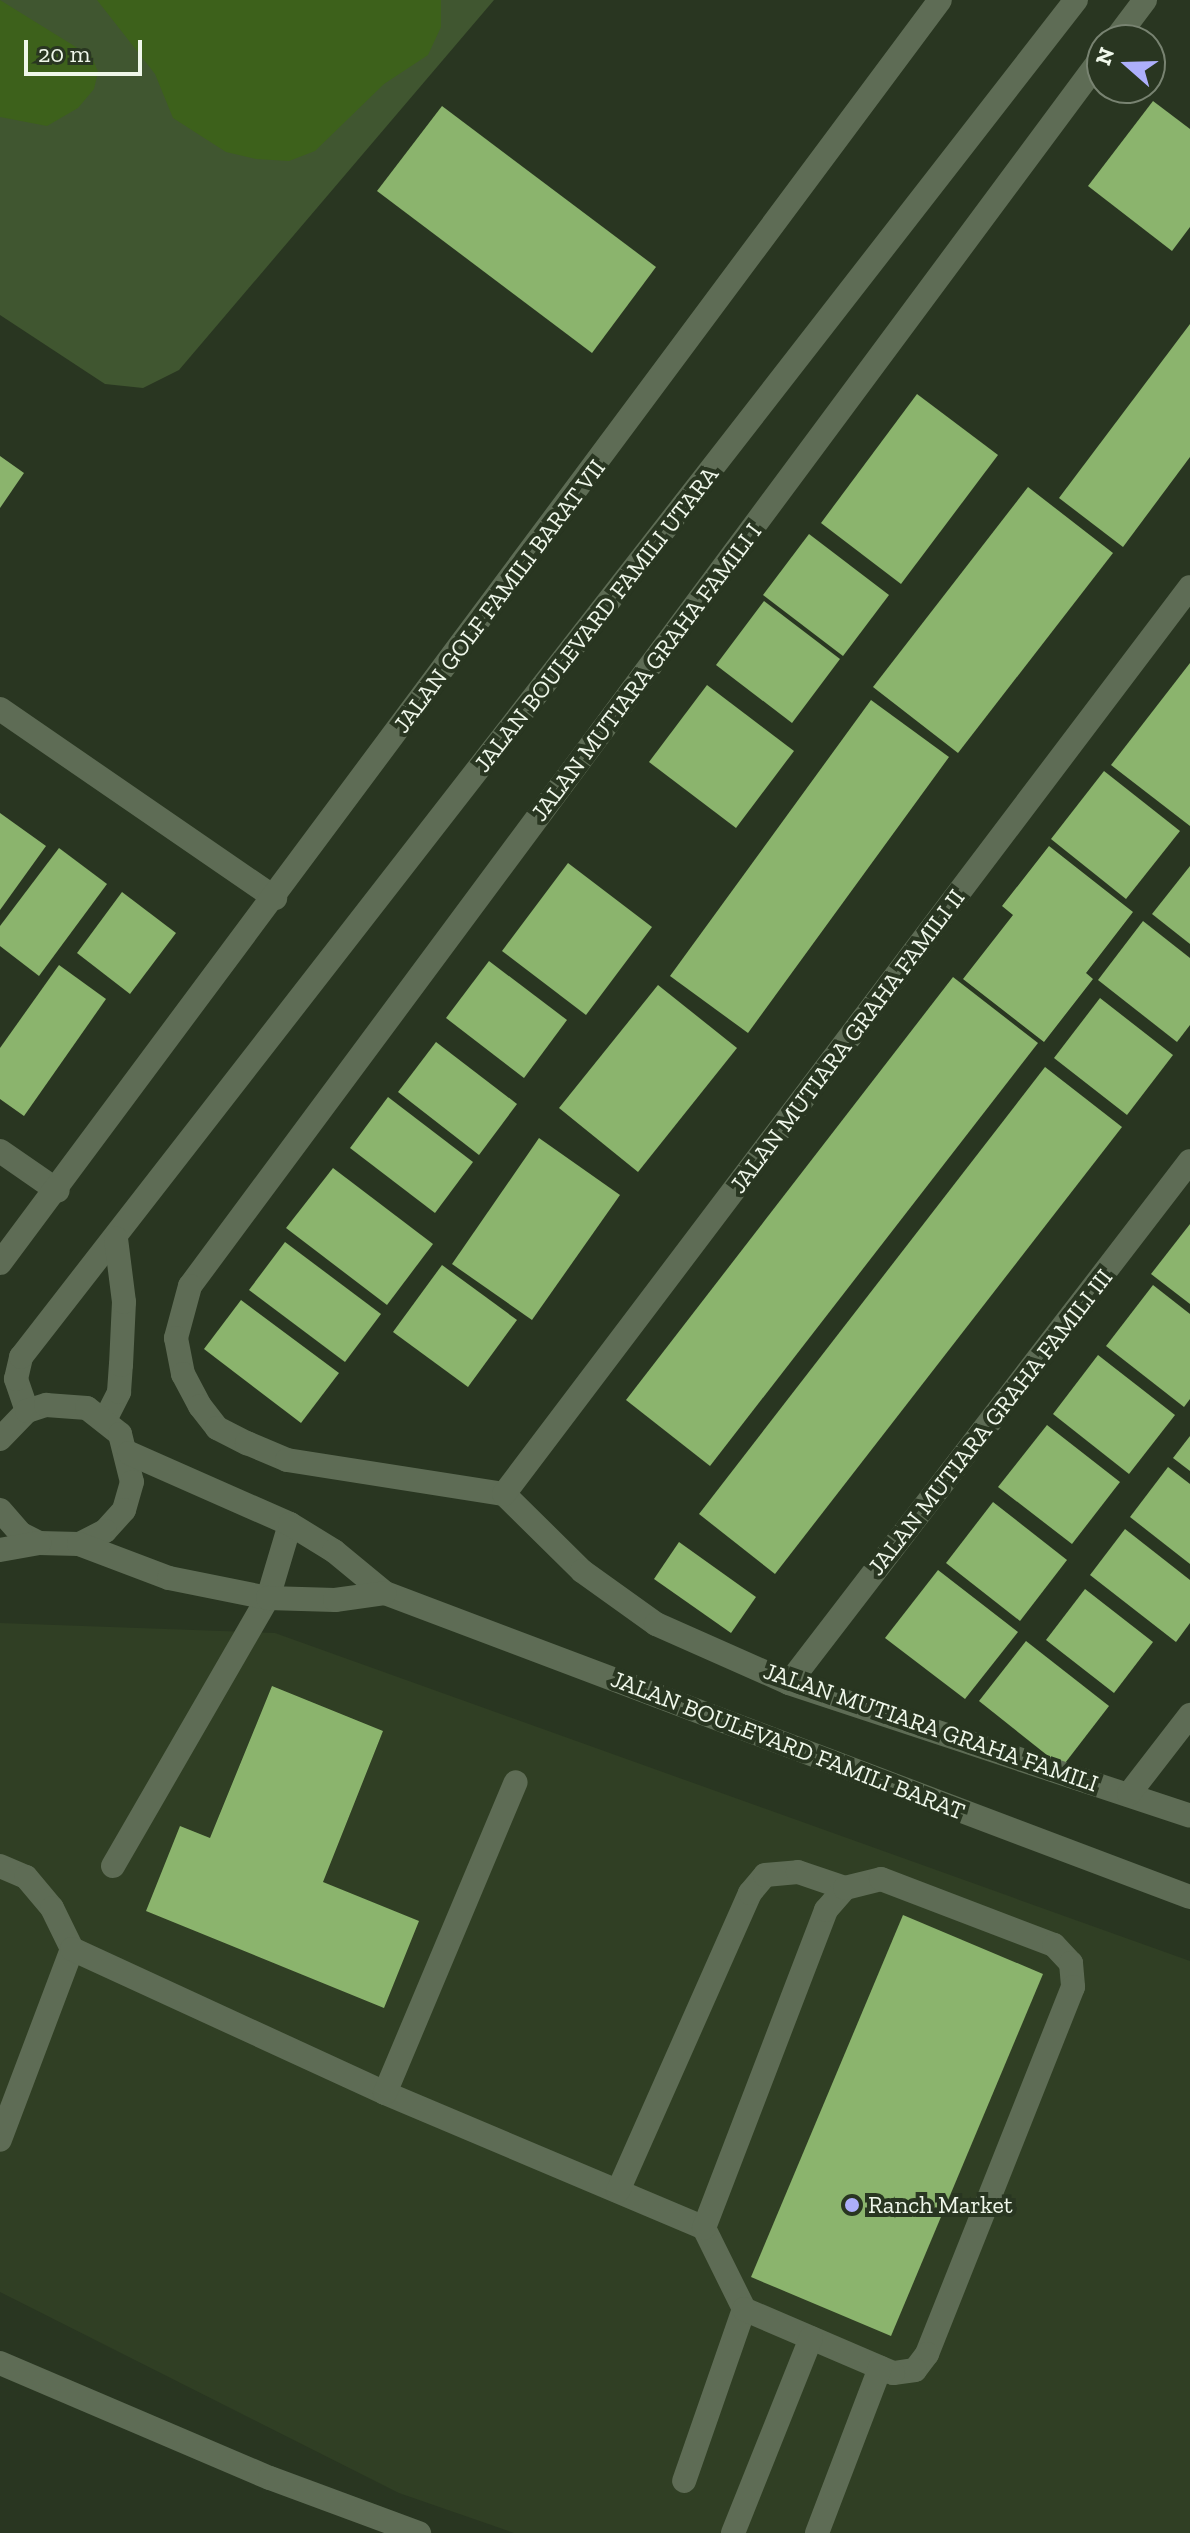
<!DOCTYPE html>
<style>
body{margin:0}
#map{position:relative;width:1190px;height:2533px;overflow:hidden;background:#293621;font-family:"Zilla Slab",serif}
div>[style]{position:absolute}
.built>*{inset:0;background:#303f24}
.green>*{inset:0;background:#405630}
.water>*{inset:0;background:#3d611b}
.building>*{inset:0;background:#8bb46d}
.service>*{height:24px;margin:-12px;padding:0 12px;transform-origin:12px;border-radius:12px;background:#5e6c55}
.minor>*{height:24px;margin:-12px;padding:0 12px;transform-origin:12px;border-radius:12px;background:#5e6c55}
.tertiary>*{height:24px;margin:-12px;padding:0 12px;transform-origin:12px;border-radius:12px;background:#5e6c55}
.secondary>*{height:24px;margin:-12px;padding:0 12px;transform-origin:12px;border-radius:12px;background:#5e6c55}
.dots>*{width:22px;height:22px;translate:-50% -50%;box-sizing:border-box;border:4px solid #293621;border-radius:50%}
span{translate:-50% -50%;white-space:nowrap;text-align:center;line-height:1.15;-webkit-text-stroke:8px #293621;paint-order:stroke}
.street-label{font-size:24px;color:#eff7ea}
.poi-label{font-size:24px;color:#eff7ea}
.left{translate:0 -50%;text-align:left}
.north{position:absolute;left:1086px;top:24px;width:80px;height:80px;box-sizing:border-box;background:#293621;border:2px solid #788371;border-radius:50%;rotate:290deg;font-size:22px;font-weight:700;line-height:32px;text-align:center;color:#eff7ea}
.north::after{content:'';display:block;margin:auto;width:28px;height:36px;background:#adaffb;clip-path:polygon(50% 0,100% 100%,50% 72%,0 100%)}
.scale{position:absolute;left:24px;top:40px;width:118px;height:36px;box-sizing:border-box;border:4px solid #eff7ea;border-top:0;padding-left:10px;font-size:24px;line-height:28px;white-space:nowrap;color:#eff7ea;-webkit-text-stroke:6px #293621;paint-order:stroke}
</style>
<div id="map">
<div class="built">
<div style="clip-path:polygon(0 1623px,275px 1633px,1190px 1961px,1190px 2533px,514px 2533px,399px 2493px,0 2292px)"></div>
</div>
<div class="green">
<div style="clip-path:polygon(0 0,494px 0,179px 370px,143px 388px,105px 384px,0 315px)"></div>
</div>
<div class="water">
<div style="clip-path:polygon(0 0,92px 57px,98px 72px,94px 89px,78px 108px,47px 126px,0 117px)"></div>
<div style="clip-path:polygon(97px 0,441px 0,441px 27px,428px 55px,384px 84px,315px 151px,289px 161px,256px 159px,226px 152px,173px 118px,155px 74px)"></div>
</div>
<div class="building">
<div style="clip-path:polygon(1153px 101px,1190px 129px,1190px 227px,1172px 251px,1088px 186px)"></div>
<div style="clip-path:polygon(442px 106px,656px 267px,592px 353px,377px 191px)"></div>
<div style="clip-path:polygon(1190px 324px,1190px 457px,1123px 547px,1059px 498px)"></div>
<div style="clip-path:polygon(917px 394px,998px 455px,901px 584px,821px 523px)"></div>
<div style="clip-path:polygon(0 456px,24px 473px,0 508px)"></div>
<div style="clip-path:polygon(1028px 487px,1113px 553px,958px 753px,873px 687px)"></div>
<div style="clip-path:polygon(809px 534px,889px 595px,843px 656px,763px 595px)"></div>
<div style="clip-path:polygon(764px 601px,840px 659px,792px 723px,716px 665px)"></div>
<div style="clip-path:polygon(1190px 663px,1190px 826px,1111px 765px)"></div>
<div style="clip-path:polygon(707px 685px,794px 751px,736px 828px,649px 762px)"></div>
<div style="clip-path:polygon(871px 700px,949px 757px,748px 1033px,670px 976px)"></div>
<div style="clip-path:polygon(1104px 771px,1180px 831px,1126px 899px,1051px 839px)"></div>
<div style="clip-path:polygon(0 813px,46px 846px,0 910px)"></div>
<div style="clip-path:polygon(1049px 846px,1133px 912px,1086px 973px,1093px 979px,1044px 1042px,963px 979px,1013px 915px,1002px 906px)"></div>
<div style="clip-path:polygon(59px 848px,107px 884px,39px 976px,0 946px,0 926px)"></div>
<div style="clip-path:polygon(568px 863px,652px 927px,586px 1015px,502px 951px)"></div>
<div style="clip-path:polygon(1190px 866px,1190px 944px,1152px 914px)"></div>
<div style="clip-path:polygon(122px 892px,176px 933px,130px 994px,77px 953px)"></div>
<div style="clip-path:polygon(1143px 921px,1190px 958px,1190px 1025px,1177px 1042px,1098px 980px)"></div>
<div style="clip-path:polygon(489px 961px,567px 1020px,524px 1078px,446px 1018px)"></div>
<div style="clip-path:polygon(59px 965px,106px 999px,24px 1116px,0 1099px,0 1048px)"></div>
<div style="clip-path:polygon(953px 977px,1038px 1043px,710px 1466px,626px 1400px)"></div>
<div style="clip-path:polygon(658px 985px,737px 1048px,638px 1172px,559px 1108px)"></div>
<div style="clip-path:polygon(1100px 998px,1173px 1055px,1127px 1115px,1054px 1058px)"></div>
<div style="clip-path:polygon(436px 1042px,517px 1104px,479px 1155px,398px 1092px)"></div>
<div style="clip-path:polygon(1045px 1067px,1122px 1127px,775px 1574px,699px 1514px)"></div>
<div style="clip-path:polygon(388px 1097px,473px 1162px,435px 1213px,350px 1148px)"></div>
<div style="clip-path:polygon(539px 1138px,620px 1195px,532px 1320px,452px 1264px)"></div>
<div style="clip-path:polygon(333px 1168px,433px 1244px,387px 1305px,286px 1228px)"></div>
<div style="clip-path:polygon(1190px 1224px,1190px 1304px,1151px 1274px)"></div>
<div style="clip-path:polygon(285px 1242px,381px 1314px,345px 1362px,249px 1290px)"></div>
<div style="clip-path:polygon(442px 1265px,517px 1320px,468px 1387px,393px 1332px)"></div>
<div style="clip-path:polygon(1153px 1285px,1190px 1314px,1190px 1399px,1184px 1407px,1106px 1346px)"></div>
<div style="clip-path:polygon(241px 1300px,339px 1373px,301px 1423px,204px 1349px)"></div>
<div style="clip-path:polygon(1098px 1355px,1175px 1415px,1129px 1474px,1053px 1414px)"></div>
<div style="clip-path:polygon(1047px 1425px,1120px 1482px,1072px 1544px,998px 1487px)"></div>
<div style="clip-path:polygon(1190px 1436px,1190px 1471px,1173px 1458px)"></div>
<div style="clip-path:polygon(1168px 1467px,1190px 1484px,1190px 1564px,1130px 1517px)"></div>
<div style="clip-path:polygon(993px 1502px,1067px 1560px,1020px 1621px,946px 1563px)"></div>
<div style="clip-path:polygon(1125px 1529px,1190px 1580px,1190px 1623px,1176px 1642px,1090px 1575px)"></div>
<div style="clip-path:polygon(679px 1542px,756px 1597px,731px 1633px,654px 1579px)"></div>
<div style="clip-path:polygon(938px 1570px,1018px 1632px,965px 1699px,885px 1638px)"></div>
<div style="clip-path:polygon(1085px 1589px,1153px 1642px,1114px 1693px,1046px 1640px)"></div>
<div style="clip-path:polygon(1026px 1641px,1109px 1706px,1062px 1767px,979px 1701px)"></div>
<div style="clip-path:polygon(272px 1686px,383px 1731px,323px 1882px,419px 1921px,384px 2008px,146px 1911px,180px 1826px,210px 1838px)"></div>
<div style="clip-path:polygon(903px 1915px,1043px 1974px,891px 2336px,751px 2277px)"></div>
</div>
<div class="service">
<div style="left:0;top:1866px;width:28px;rotate:23deg"></div>
<div style="left:26px;top:1877px;width:40px;rotate:50deg"></div>
<div style="left:52px;top:1908px;width:46px;rotate:64deg"></div>
<div style="left:72px;top:1949px;width:204px;rotate:110.7deg"></div>
<div style="left:113px;top:1866px;width:310px;rotate:-60deg"></div>
<div style="left:268px;top:1598px;width:77px;rotate:-73.4deg"></div>
<div style="left:72px;top:1949px;width:345px;rotate:24.7deg"></div>
<div style="left:385px;top:2093px;width:346px;rotate:22.9deg"></div>
<div style="left:704px;top:2228px;width:90px;rotate:63.7deg"></div>
<div style="left:744px;top:2309px;width:182px;rotate:109.2deg"></div>
<div style="left:385px;top:2093px;width:337px;rotate:-67.2deg"></div>
<div style="left:618px;top:2191px;width:326px;rotate:-66.1deg"></div>
<div style="left:750px;top:1893px;width:23px;rotate:-50deg"></div>
<div style="left:765px;top:1875px;width:33px;rotate:-5deg"></div>
<div style="left:798px;top:1872px;width:50px;rotate:18.8deg"></div>
<div style="left:704px;top:2228px;width:341px;rotate:-69deg"></div>
<div style="left:826px;top:1910px;width:29px;rotate:-49deg"></div>
<div style="left:845px;top:1888px;width:37px;rotate:-14deg"></div>
<div style="left:881px;top:1879px;width:185px;rotate:20.9deg"></div>
<div style="left:1054px;top:1945px;width:25px;rotate:47deg"></div>
<div style="left:1071px;top:1963px;width:24px;rotate:85deg"></div>
<div style="left:1073px;top:1987px;width:395px;rotate:111.7deg"></div>
<div style="left:927px;top:2354px;width:20px;rotate:127deg"></div>
<div style="left:915px;top:2370px;width:22px;rotate:172deg"></div>
<div style="left:893px;top:2373px;width:162px;rotate:-156.8deg"></div>
<div style="left:733px;top:2533px;width:210px;rotate:-68.2deg"></div>
<div style="left:817px;top:2533px;width:177px;rotate:-69.1deg"></div>
</div>
<div class="minor">
<div style="left:1115px;top:40px;width:50px;rotate:-53.1deg"></div>
<div style="left:1102px;top:57px;width:1530px;rotate:126.58deg"></div>
<div style="left:190px;top:1286px;width:54px;rotate:105.1deg"></div>
<div style="left:176px;top:1338px;width:37px;rotate:79deg"></div>
<div style="left:183px;top:1374px;width:36px;rotate:62deg"></div>
<div style="left:200px;top:1406px;width:28px;rotate:52deg"></div>
<div style="left:217px;top:1428px;width:34px;rotate:27deg"></div>
<div style="left:247px;top:1443px;width:43px;rotate:23deg"></div>
<div style="left:287px;top:1460px;width:220px;rotate:8.9deg"></div>
<div style="left:504px;top:1494px;width:110px;rotate:44.6deg"></div>
<div style="left:582px;top:1571px;width:91px;rotate:35.6deg"></div>
<div style="left:656px;top:1624px;width:145px;rotate:23.9deg"></div>
<div style="left:789px;top:1683px;width:422px;rotate:18.3deg"></div>
<div style="left:0;top:709px;width:334px;rotate:34.5deg"></div>
<div style="left:0;top:1151px;width:70px;rotate:34.6deg"></div>
<div style="left:0;top:1263px;width:1574px;rotate:-53.34deg"></div>
<div style="left:504px;top:1494px;width:1137px;rotate:-52.9deg"></div>
<div style="left:789px;top:1683px;width:658px;rotate:-52.47deg"></div>
<div style="left:1129px;top:1794px;width:100px;rotate:-52.3deg"></div>
</div>
<div class="tertiary">
<div style="left:27px;top:1411px;width:34px;rotate:-109deg"></div>
<div style="left:16px;top:1379px;width:23px;rotate:-77deg"></div>
<div style="left:21px;top:1357px;width:1719px;rotate:-52.14deg"></div>
<div style="left:106px;top:1418px;width:29px;rotate:-63deg"></div>
<div style="left:119px;top:1392px;width:27px;rotate:-86deg"></div>
<div style="left:121px;top:1365px;width:63px;rotate:-87.3deg"></div>
<div style="left:124px;top:1302px;width:64px;rotate:-97.2deg"></div>
<div style="left:0;top:1439px;width:39px;rotate:-46deg"></div>
<div style="left:27px;top:1411px;width:20px;rotate:-18deg"></div>
<div style="left:46px;top:1405px;width:41px;rotate:4.2deg"></div>
<div style="left:87px;top:1408px;width:42px;rotate:38.2deg"></div>
<div style="left:120px;top:1434px;width:49px;rotate:76deg"></div>
<div style="left:132px;top:1482px;width:29px;rotate:106deg"></div>
<div style="left:124px;top:1510px;width:28px;rotate:132deg"></div>
<div style="left:105px;top:1531px;width:29px;rotate:153deg"></div>
<div style="left:79px;top:1544px;width:40px;rotate:-178.6deg"></div>
<div style="left:39px;top:1543px;width:20px;rotate:-153deg"></div>
<div style="left:21px;top:1534px;width:32px;rotate:-131deg"></div>
<div style="left:129px;top:1453px;width:176px;rotate:23.8deg"></div>
<div style="left:290px;top:1524px;width:52px;rotate:31.5deg"></div>
<div style="left:334px;top:1551px;width:66px;rotate:39.5deg"></div>
<div style="left:385px;top:1593px;width:860px;rotate:20.69deg"></div>
<div style="left:79px;top:1544px;width:96px;rotate:20.7deg"></div>
<div style="left:169px;top:1578px;width:101px;rotate:11.4deg"></div>
<div style="left:268px;top:1598px;width:67px;rotate:1.7deg"></div>
<div style="left:335px;top:1600px;width:50px;rotate:-8deg"></div>
<div style="left:0;top:1550px;width:40px;rotate:-10deg"></div>
</div>
<div class="secondary">
<div style="left:0;top:2363px;width:293px;rotate:23.1deg"></div>
<div style="left:270px;top:2478px;width:159px;rotate:20.3deg"></div>
</div>
<div class="dots">
<div style="left:852px;top:2205px;background:#adaffb"></div>
</div>
<div class="street-label">
<span style="left:499px;top:596px;rotate:-53deg">JALAN GOLF FAMILI BARAT VII</span>
<span style="left:596px;top:619px;rotate:-52deg">JALAN BOULEVARD FAMILI UTARA</span>
<span style="left:646px;top:672px;rotate:-53deg">JALAN MUTIARA GRAHA FAMILI I</span>
<span style="left:847px;top:1041px;rotate:-53deg">JALAN MUTIARA GRAHA FAMILI II</span>
<span style="left:990px;top:1422px;rotate:-52deg">JALAN MUTIARA GRAHA FAMILI III</span>
<span style="left:931px;top:1727px;rotate:19deg">JALAN MUTIARA GRAHA FAMILI</span>
<span style="left:788px;top:1745px;rotate:21deg">JALAN BOULEVARD FAMILI BARAT</span>
</div>
<div class="poi-label">
<span class="left" style="left:868px;top:2205px">Ranch Market</span>
</div>
<div class="north">N</div>
<div class="scale">20 m</div>
</div>
